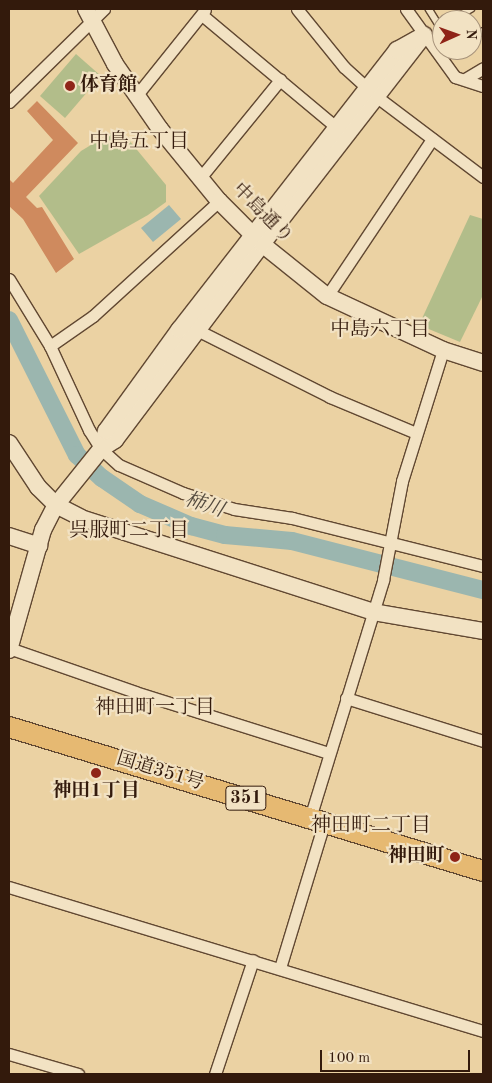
<!DOCTYPE html>
<meta charset="utf-8">
<style>
body{margin:0}
#map{position:relative;width:492px;height:1083px;overflow:hidden;background:#ebd2a3;font-family:"Old Standard TT","Noto Serif JP",serif}
div>[style]{position:absolute}
.green>*{inset:0;background:#b2bd8a}
.water>*{inset:0;background:#9bb6af}
.river>*{height:18px;margin:-9px;padding:0 9px;transform-origin:9px;border-radius:9px;background:#9bb6af}
.building>*{inset:0;background:#cf8a5e}
.roads{filter:drop-shadow(1px 0 #614832) drop-shadow(-1px 0 #614832) drop-shadow(0 1px #614832) drop-shadow(0 -1px #614832)}
.lane>*{height:5.5px;margin:-2.75px;padding:0 2.75px;transform-origin:2.75px;border-radius:2.75px;background:#f2e2c3}
.street>*{height:11px;margin:-5.5px;padding:0 5.5px;transform-origin:5.5px;border-radius:5.5px;background:#f2e2c3}
.secondary>*{height:16px;margin:-8px;padding:0 8px;transform-origin:8px;border-radius:8px;background:#f2e2c3}
.highway>*{height:20px;margin:-10px;padding:0 10px;transform-origin:10px;border-radius:10px;background:#e6b972}
.dots>*{width:14px;height:14px;translate:-50% -50%;box-sizing:border-box;border:2px solid #f2e2c3;border-radius:50%}
span{translate:-50% -50%;white-space:nowrap;text-align:center;line-height:1.15;-webkit-text-stroke:4.5px #f2e2c3;paint-order:stroke}
.shield-label span{padding:1px 4px;background:#f2e2c3;border:1px solid;border-radius:4px;-webkit-text-stroke-width:0}
.shield-label{font-size:18px;color:#331a0c;font-weight:700}
.poi-label{font-size:19px;color:#331a0c;font-weight:700}
.left{translate:0 -50%;text-align:left}
.right{translate:-100% -50%;text-align:right}
.street-label{font-size:19px;color:#331a0c}
.neighbourhood-label{font-size:20px;color:#331a0c}
.water-label{font-size:20px;color:#52493d;font-style:italic}
.frame{position:absolute;inset:0;border:10px solid #331a0c;pointer-events:none}
.north{position:absolute;left:432px;top:10px;width:50px;height:50px;box-sizing:border-box;background:#f2e2c3;border:1px solid #a6927a;border-radius:50%;rotate:88deg;font-size:14px;font-weight:700;line-height:20px;text-align:center;color:#331a0c}
.north::after{content:'';display:block;margin:auto;width:18px;height:22px;background:#8f2418;clip-path:polygon(50% 0,100% 100%,50% 72%,0 100%)}
.scale{position:absolute;left:320px;top:1050px;width:150px;height:22px;box-sizing:border-box;border:2px solid #331a0c;border-top:0;padding-left:6px;font-size:15px;line-height:18px;white-space:nowrap;color:#331a0c;-webkit-text-stroke:4px #f2e2c3;paint-order:stroke}
</style>
<div id="map">
<div class="green">
<div style="clip-path:polygon(76px 54px,101px 76px,65px 118px,40px 96px)"></div>
<div style="clip-path:polygon(119px 128px,166px 185px,166px 202px,148px 215px,79px 254px,39px 196px,81px 151px)"></div>
<div style="clip-path:polygon(470px 215px,483px 219px,483px 295px,460px 342px,419px 325px)"></div>
</div>
<div class="water">
<div style="clip-path:polygon(169px 205px,181px 219px,153px 242px,141px 228px)"></div>
</div>
<div class="river">
<div style="left:9px;top:320px;width:151px;rotate:63.3deg"></div>
<div style="left:77px;top:455px;width:34px;rotate:43deg"></div>
<div style="left:102px;top:478px;width:46px;rotate:34.4deg"></div>
<div style="left:140px;top:504px;width:56px;rotate:23.3deg"></div>
<div style="left:191px;top:526px;width:35px;rotate:15deg"></div>
<div style="left:225px;top:535px;width:67px;rotate:5.1deg"></div>
<div style="left:292px;top:541px;width:197px;rotate:14.4deg"></div>
</div>
<div class="building">
<div style="clip-path:polygon(37px 101px,78px 143px,26px 197px,37px 208px,42px 207px,74px 259px,56px 273px,23px 219px,9px 206px,9px 179px,13px 183px,53px 140px,27px 111px)"></div>
</div>
<div class="roads">
<div class="lane">
<div style="left:429px;top:9px;width:25px;rotate:58deg"></div>
<div style="left:452px;top:20px;width:22px;rotate:-30deg"></div>
<div style="left:472px;top:38px;width:13px;rotate:-32deg"></div>
</div>
<div class="street">
<div style="left:297px;top:9px;width:75px;rotate:51deg"></div>
<div style="left:344px;top:67px;width:45px;rotate:42.3deg"></div>
<div style="left:377px;top:97px;width:133px;rotate:37deg"></div>
<div style="left:406px;top:9px;width:84px;rotate:54.2deg"></div>
<div style="left:455px;top:77px;width:29px;rotate:18deg"></div>
<div style="left:202px;top:15px;width:176px;rotate:39.9deg"></div>
<div style="left:465px;top:79px;width:21px;rotate:-31deg"></div>
<div style="left:136px;top:96px;width:110px;rotate:-51.3deg"></div>
<div style="left:9px;top:102px;width:133px;rotate:-44.4deg"></div>
<div style="left:200px;top:178px;width:127px;rotate:-50.8deg"></div>
<div style="left:9px;top:279px;width:79px;rotate:58.5deg"></div>
<div style="left:50px;top:346px;width:93px;rotate:65.1deg"></div>
<div style="left:89px;top:430px;width:22px;rotate:58deg"></div>
<div style="left:101px;top:449px;width:24px;rotate:42deg"></div>
<div style="left:119px;top:465px;width:70px;rotate:23.6deg"></div>
<div style="left:183px;top:493px;width:53px;rotate:17.4deg"></div>
<div style="left:234px;top:509px;width:59px;rotate:8.8deg"></div>
<div style="left:292px;top:518px;width:197px;rotate:14.1deg"></div>
<div style="left:327px;top:296px;width:189px;rotate:-56.2deg"></div>
<div style="left:197px;top:330px;width:149px;rotate:26.7deg"></div>
<div style="left:330px;top:397px;width:93px;rotate:22.7deg"></div>
<div style="left:50px;top:346px;width:52px;rotate:-34.9deg"></div>
<div style="left:93px;top:316px;width:171px;rotate:-42.4deg"></div>
<div style="left:9px;top:648px;width:133px;rotate:19.2deg"></div>
<div style="left:135px;top:692px;width:203px;rotate:17.5deg"></div>
<div style="left:346px;top:698px;width:144px;rotate:17.4deg"></div>
<div style="left:310px;top:818px;width:249px;rotate:-72.9deg"></div>
<div style="left:383px;top:580px;width:101px;rotate:-79.1deg"></div>
<div style="left:402px;top:481px;width:137px;rotate:-72.6deg"></div>
<div style="left:9px;top:887px;width:495px;rotate:16.9deg"></div>
<div style="left:280px;top:968px;width:152px;rotate:-73.1deg"></div>
<div style="left:9px;top:1054px;width:72px;rotate:16.2deg"></div>
<div style="left:215px;top:1074px;width:120px;rotate:-71.6deg"></div>
</div>
<div class="secondary">
<div style="left:86px;top:9px;width:62px;rotate:62.2deg"></div>
<div style="left:115px;top:64px;width:79px;rotate:55.3deg"></div>
<div style="left:160px;top:129px;width:93px;rotate:50.7deg"></div>
<div style="left:219px;top:201px;width:61px;rotate:45deg"></div>
<div style="left:262px;top:244px;width:83px;rotate:38.7deg"></div>
<div style="left:327px;top:296px;width:128px;rotate:25deg"></div>
<div style="left:443px;top:350px;width:42px;rotate:18deg"></div>
<div style="left:9px;top:443px;width:53px;rotate:56.6deg"></div>
<div style="left:38px;top:487px;width:25px;rotate:45deg"></div>
<div style="left:56px;top:505px;width:28px;rotate:27deg"></div>
<div style="left:81px;top:518px;width:307px;rotate:17.8deg"></div>
<div style="left:373px;top:612px;width:112px;rotate:9.8deg"></div>
<div style="left:101px;top:449px;width:17px;rotate:-33deg"></div>
<div style="left:115px;top:440px;width:245px;rotate:-53.1deg"></div>
<div style="left:262px;top:244px;width:259px;rotate:-52.2deg"></div>
<div style="left:9px;top:536px;width:32px;rotate:18deg"></div>
<div style="left:9px;top:650px;width:125px;rotate:-74.2deg"></div>
<div style="left:43px;top:530px;width:28px;rotate:-63deg"></div>
<div style="left:56px;top:505px;width:72px;rotate:-51.2deg"></div>
<div style="left:101px;top:449px;width:19px;rotate:-74deg"></div>
<div style="left:106px;top:431px;width:125px;rotate:-54.1deg"></div>
<div style="left:179px;top:330px;width:355px;rotate:-52.1deg"></div>
<div style="left:397px;top:50px;width:31px;rotate:-29deg"></div>
</div>
<div class="highway">
<div style="left:9px;top:727px;width:495px;rotate:16.9deg"></div>
</div>
</div>
<div class="dots">
<div style="left:70px;top:86px;background:#8f2418"></div>
<div style="left:96px;top:773px;background:#8f2418"></div>
<div style="left:455px;top:857px;background:#8f2418"></div>
</div>
<div class="shield-label">
<span style="left:246px;top:798px">351</span>
</div>
<div class="poi-label">
<span class="left" style="left:80px;top:86px">体育館</span>
<span style="left:96px;top:792px">神田1丁目</span>
<span class="right" style="left:445px;top:857px">神田町</span>
</div>
<div class="street-label">
<span style="left:262px;top:214px;rotate:45deg">中島通り</span>
<span style="left:160px;top:772px;rotate:17deg">国道351号</span>
</div>
<div class="neighbourhood-label">
<span style="left:139px;top:142px">中島五丁目</span>
<span style="left:380px;top:330px">中島六丁目</span>
<span style="left:129px;top:531px">呉服町二丁目</span>
<span style="left:155px;top:708px">神田町一丁目</span>
<span style="left:371px;top:826px">神田町二丁目</span>
</div>
<div class="water-label">
<span style="left:204px;top:506px;rotate:18deg">柿川</span>
</div>
<div class="frame"></div>
<div class="north">N</div>
<div class="scale">100 m</div>
</div>
